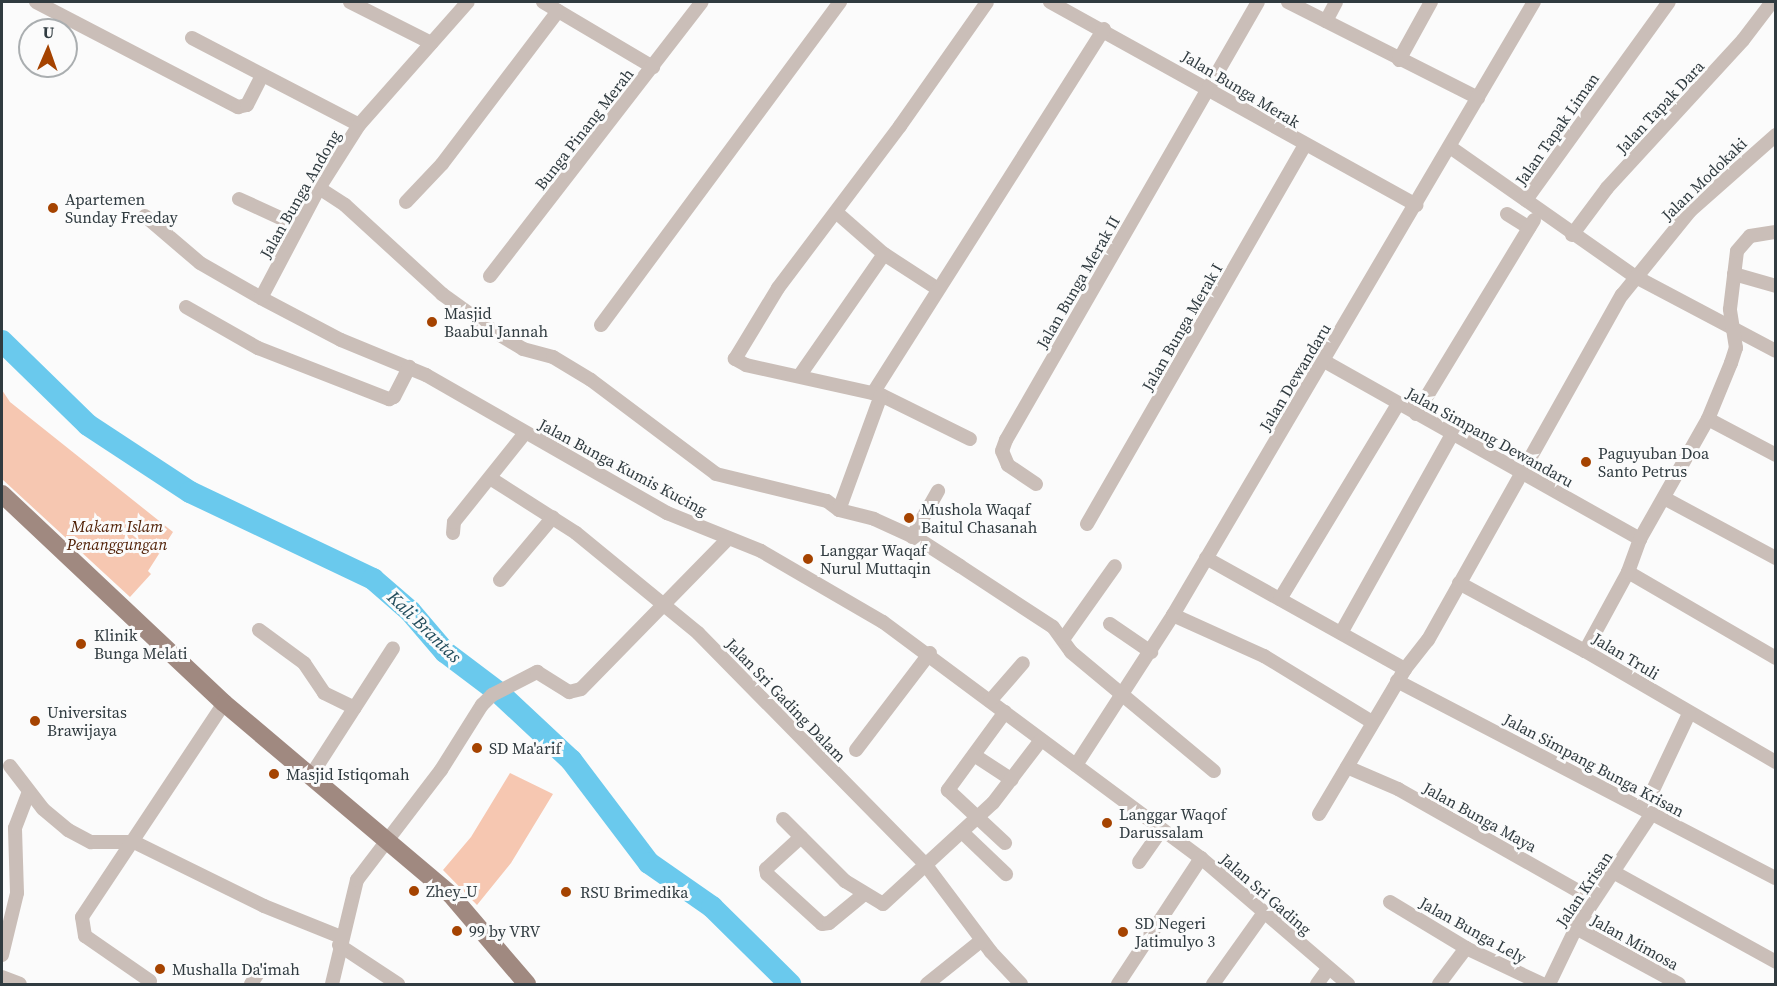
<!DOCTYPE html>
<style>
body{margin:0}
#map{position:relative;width:1777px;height:986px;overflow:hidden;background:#fbfbfb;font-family:"Source Serif 4",serif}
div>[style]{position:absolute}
.green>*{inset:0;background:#f6c7b1}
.river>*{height:22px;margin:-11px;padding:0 11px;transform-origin:11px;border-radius:11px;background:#6ac9ed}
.minor>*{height:14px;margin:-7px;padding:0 7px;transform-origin:7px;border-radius:7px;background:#cabeb8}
.major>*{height:18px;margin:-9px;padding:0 9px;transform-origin:9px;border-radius:9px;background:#a08980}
.dots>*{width:16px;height:16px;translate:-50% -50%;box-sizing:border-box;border:3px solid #fbfbfb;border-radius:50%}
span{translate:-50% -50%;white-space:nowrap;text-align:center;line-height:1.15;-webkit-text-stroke:6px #fbfbfb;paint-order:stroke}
.street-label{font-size:16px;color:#303b40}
.poi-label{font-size:16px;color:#303b40}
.left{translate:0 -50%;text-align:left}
.park-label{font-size:16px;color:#502006;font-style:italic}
.water-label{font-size:18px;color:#224c5b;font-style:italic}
.frame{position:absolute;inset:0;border:3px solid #303b40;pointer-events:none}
.north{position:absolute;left:18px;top:18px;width:60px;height:60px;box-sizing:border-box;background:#fbfbfb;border:2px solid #aaaeb0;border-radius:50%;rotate:2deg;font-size:16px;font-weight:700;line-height:24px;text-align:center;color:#303b40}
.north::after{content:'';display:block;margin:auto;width:21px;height:27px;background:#a54300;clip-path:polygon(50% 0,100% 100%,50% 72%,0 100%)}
</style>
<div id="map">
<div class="green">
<div style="clip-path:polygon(2px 390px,10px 402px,173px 532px,148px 571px,151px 574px,130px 597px,2px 479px)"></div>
<div style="clip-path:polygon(510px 773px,553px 794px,511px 863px,477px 905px,443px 870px,471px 837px)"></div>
</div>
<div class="river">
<div style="left:2px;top:341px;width:120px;rotate:44.3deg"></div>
<div style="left:88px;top:425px;width:122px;rotate:33.3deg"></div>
<div style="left:190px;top:492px;width:203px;rotate:25.4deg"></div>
<div style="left:373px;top:579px;width:49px;rotate:40.9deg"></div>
<div style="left:410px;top:611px;width:54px;rotate:49.5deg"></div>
<div style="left:445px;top:652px;width:66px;rotate:37deg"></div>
<div style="left:498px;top:692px;width:100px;rotate:43deg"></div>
<div style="left:571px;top:760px;width:129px;rotate:52.9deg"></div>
<div style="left:649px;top:863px;width:77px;rotate:34.9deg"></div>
<div style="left:712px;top:907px;width:110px;rotate:44.6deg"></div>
</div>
<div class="minor">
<div style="left:36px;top:2px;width:228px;rotate:27.5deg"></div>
<div style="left:238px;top:107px;width:9px;rotate:-13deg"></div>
<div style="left:247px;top:105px;width:33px;rotate:-63deg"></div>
<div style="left:350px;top:2px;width:91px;rotate:26.8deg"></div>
<div style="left:543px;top:2px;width:128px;rotate:30.6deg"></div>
<div style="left:1050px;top:2px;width:419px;rotate:29deg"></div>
<div style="left:1288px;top:2px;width:213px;rotate:26.8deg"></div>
<div style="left:1326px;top:21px;width:21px;rotate:-62deg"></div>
<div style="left:192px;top:38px;width:188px;rotate:27.5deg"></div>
<div style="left:1399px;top:60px;width:66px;rotate:-61.1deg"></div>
<div style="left:1450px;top:147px;width:227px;rotate:35deg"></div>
<div style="left:1636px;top:277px;width:158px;rotate:27.9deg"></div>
<div style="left:319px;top:188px;width:31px;rotate:33deg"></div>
<div style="left:345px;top:205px;width:132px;rotate:42.5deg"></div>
<div style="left:442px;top:294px;width:65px;rotate:35.6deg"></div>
<div style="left:495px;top:332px;width:33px;rotate:31deg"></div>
<div style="left:523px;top:349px;width:31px;rotate:15deg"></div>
<div style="left:553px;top:357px;width:44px;rotate:31.2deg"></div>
<div style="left:591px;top:380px;width:156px;rotate:36.9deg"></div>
<div style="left:716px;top:474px;width:114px;rotate:13.7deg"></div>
<div style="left:827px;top:501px;width:15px;rotate:37deg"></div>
<div style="left:839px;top:510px;width:36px;rotate:14deg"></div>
<div style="left:874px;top:519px;width:48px;rotate:24.4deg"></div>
<div style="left:918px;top:539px;width:50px;rotate:32.7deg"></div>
<div style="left:960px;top:566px;width:111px;rotate:33.3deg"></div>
<div style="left:1053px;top:627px;width:31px;rotate:54deg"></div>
<div style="left:1071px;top:652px;width:186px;rotate:39.8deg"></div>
<div style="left:239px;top:199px;width:65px;rotate:24.6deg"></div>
<div style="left:1526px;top:200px;width:244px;rotate:-54.2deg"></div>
<div style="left:406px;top:202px;width:52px;rotate:-46.5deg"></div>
<div style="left:442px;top:164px;width:192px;rotate:-52.8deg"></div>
<div style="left:836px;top:212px;width:64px;rotate:41.2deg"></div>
<div style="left:884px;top:254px;width:64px;rotate:32.9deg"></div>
<div style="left:1507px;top:214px;width:26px;rotate:32deg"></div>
<div style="left:145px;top:216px;width:72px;rotate:40.5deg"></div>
<div style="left:200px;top:263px;width:70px;rotate:29.8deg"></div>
<div style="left:261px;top:298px;width:90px;rotate:27.7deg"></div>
<div style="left:341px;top:340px;width:92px;rotate:22.4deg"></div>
<div style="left:426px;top:375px;width:278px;rotate:29.8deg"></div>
<div style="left:667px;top:513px;width:101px;rotate:22deg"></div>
<div style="left:761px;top:551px;width:141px;rotate:30.2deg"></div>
<div style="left:883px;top:622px;width:396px;rotate:36.6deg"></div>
<div style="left:1201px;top:858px;width:194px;rotate:40.6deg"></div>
<div style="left:1572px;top:235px;width:59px;rotate:-53.3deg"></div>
<div style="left:1607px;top:188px;width:201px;rotate:-47.4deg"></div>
<div style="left:1743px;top:40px;width:48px;rotate:-52.7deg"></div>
<div style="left:1734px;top:274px;width:44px;rotate:15.9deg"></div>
<div style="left:490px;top:276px;width:346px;rotate:-52.3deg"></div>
<div style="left:261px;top:298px;width:124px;rotate:-62.2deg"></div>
<div style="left:319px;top:188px;width:75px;rotate:-57.6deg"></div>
<div style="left:359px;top:125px;width:164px;rotate:-48.5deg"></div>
<div style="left:186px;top:307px;width:83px;rotate:29.7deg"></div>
<div style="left:258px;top:348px;width:141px;rotate:21.3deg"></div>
<div style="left:389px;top:399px;width:5px;rotate:-22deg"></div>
<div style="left:394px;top:397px;width:34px;rotate:-63deg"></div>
<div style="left:601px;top:325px;width:402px;rotate:-53.5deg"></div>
<div style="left:1324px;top:361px;width:363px;rotate:29.4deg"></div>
<div style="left:800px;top:375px;width:147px;rotate:-55.2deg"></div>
<div style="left:873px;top:393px;width:431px;rotate:-57.6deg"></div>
<div style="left:1416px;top:414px;width:227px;rotate:-58.7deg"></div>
<div style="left:1708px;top:419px;width:77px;rotate:27.9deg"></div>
<div style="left:970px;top:439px;width:99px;rotate:-153.7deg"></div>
<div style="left:881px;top:395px;width:138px;rotate:-167.5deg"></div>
<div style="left:746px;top:365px;width:13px;rotate:-151deg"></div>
<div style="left:735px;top:359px;width:83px;rotate:-58.8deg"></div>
<div style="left:778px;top:288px;width:203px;rotate:-53deg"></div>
<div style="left:900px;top:126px;width:151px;rotate:-54.9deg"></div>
<div style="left:490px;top:478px;width:102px;rotate:32.6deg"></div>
<div style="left:576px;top:533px;width:158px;rotate:39.3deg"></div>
<div style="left:698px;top:633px;width:324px;rotate:45.5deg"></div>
<div style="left:925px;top:864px;width:110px;rotate:53.1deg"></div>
<div style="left:991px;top:952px;width:44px;rotate:46.8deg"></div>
<div style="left:1036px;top:484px;width:34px;rotate:-146deg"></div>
<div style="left:1008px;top:465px;width:15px;rotate:-113deg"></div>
<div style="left:1002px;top:451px;width:12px;rotate:-70deg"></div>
<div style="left:1006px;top:440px;width:505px;rotate:-60.09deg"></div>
<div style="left:1664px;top:498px;width:127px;rotate:28.2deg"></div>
<div style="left:839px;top:510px;width:122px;rotate:-69.9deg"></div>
<div style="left:1087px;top:524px;width:436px;rotate:-60.1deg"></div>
<div style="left:453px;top:533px;width:11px;rotate:-85deg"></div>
<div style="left:454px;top:522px;width:114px;rotate:-51.4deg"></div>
<div style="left:912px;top:537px;width:53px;rotate:-60.5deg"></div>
<div style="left:1206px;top:558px;width:228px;rotate:29.2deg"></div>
<div style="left:1628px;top:572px;width:171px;rotate:30.2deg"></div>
<div style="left:500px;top:580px;width:82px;rotate:-49.9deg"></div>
<div style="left:1459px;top:583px;width:143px;rotate:28.4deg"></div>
<div style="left:1585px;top:651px;width:221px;rotate:30.2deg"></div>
<div style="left:1280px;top:599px;width:228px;rotate:-58.8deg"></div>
<div style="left:1173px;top:615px;width:100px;rotate:24.3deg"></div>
<div style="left:1264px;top:656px;width:127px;rotate:31.4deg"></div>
<div style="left:1110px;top:624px;width:50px;rotate:34.3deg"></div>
<div style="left:259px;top:630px;width:56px;rotate:36.3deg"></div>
<div style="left:304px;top:663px;width:36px;rotate:56deg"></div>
<div style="left:324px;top:693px;width:34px;rotate:26deg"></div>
<div style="left:1341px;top:633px;width:228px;rotate:-60.8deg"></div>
<div style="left:1064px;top:638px;width:88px;rotate:-54.7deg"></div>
<div style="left:1585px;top:651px;width:90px;rotate:-61.4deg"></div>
<div style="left:1628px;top:572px;width:35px;rotate:-70deg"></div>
<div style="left:1640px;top:539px;width:138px;rotate:-60.5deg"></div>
<div style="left:1708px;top:419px;width:61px;rotate:-67.7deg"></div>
<div style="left:1731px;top:363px;width:16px;rotate:-72deg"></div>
<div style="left:1736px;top:348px;width:39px;rotate:-99deg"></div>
<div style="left:1730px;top:309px;width:58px;rotate:-83.1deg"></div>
<div style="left:1737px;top:251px;width:20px;rotate:-49deg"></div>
<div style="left:1750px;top:236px;width:26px;rotate:-9deg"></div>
<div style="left:1397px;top:681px;width:427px;rotate:27.5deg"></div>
<div style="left:990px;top:701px;width:50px;rotate:-49deg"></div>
<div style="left:1005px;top:712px;width:97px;rotate:126.2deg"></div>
<div style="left:948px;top:790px;width:78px;rotate:42.9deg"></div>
<div style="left:856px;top:750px;width:122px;rotate:-52.7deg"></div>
<div style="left:974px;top:755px;width:45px;rotate:33.3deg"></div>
<div style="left:1076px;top:765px;width:179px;rotate:-57.1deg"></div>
<div style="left:1173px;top:615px;width:711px;rotate:-59.51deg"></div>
<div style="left:10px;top:766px;width:54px;rotate:52.5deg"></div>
<div style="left:43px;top:809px;width:33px;rotate:40deg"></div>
<div style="left:68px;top:830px;width:26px;rotate:28deg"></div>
<div style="left:91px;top:842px;width:43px"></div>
<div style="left:134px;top:842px;width:145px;rotate:26.2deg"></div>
<div style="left:264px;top:906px;width:83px;rotate:21.9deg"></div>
<div style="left:1347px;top:767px;width:56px;rotate:23.3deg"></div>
<div style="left:1398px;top:789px;width:225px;rotate:29.5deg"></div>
<div style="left:310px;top:777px;width:153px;rotate:-57.2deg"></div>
<div style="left:1644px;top:809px;width:105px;rotate:-64.7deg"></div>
<div style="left:1319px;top:814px;width:169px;rotate:-59.3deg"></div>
<div style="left:1405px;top:669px;width:37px;rotate:-52deg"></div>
<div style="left:1428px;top:640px;width:396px;rotate:-60.7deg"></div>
<div style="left:1622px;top:295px;width:108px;rotate:-51deg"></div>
<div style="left:1690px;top:211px;width:115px;rotate:-41.5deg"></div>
<div style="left:783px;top:819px;width:88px;rotate:45deg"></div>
<div style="left:845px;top:881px;width:44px;rotate:31.2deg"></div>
<div style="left:883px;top:904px;width:149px;rotate:-42.6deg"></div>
<div style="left:993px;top:803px;width:79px;rotate:-52.7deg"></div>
<div style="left:962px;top:832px;width:61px;rotate:43.7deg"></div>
<div style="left:801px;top:837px;width:47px;rotate:137.6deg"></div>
<div style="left:766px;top:869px;width:5px;rotate:79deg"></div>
<div style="left:767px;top:874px;width:74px;rotate:42.3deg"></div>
<div style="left:822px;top:924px;width:7px;rotate:-8deg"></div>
<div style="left:829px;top:923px;width:44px;rotate:-39.5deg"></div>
<div style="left:1139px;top:862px;width:40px;rotate:-55.1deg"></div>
<div style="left:1615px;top:873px;width:184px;rotate:28.9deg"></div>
<div style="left:1390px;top:902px;width:89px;rotate:31.2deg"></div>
<div style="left:1466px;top:948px;width:84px;rotate:25.3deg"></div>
<div style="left:1576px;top:928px;width:117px;rotate:28.5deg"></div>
<div style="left:339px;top:945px;width:71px;rotate:33.5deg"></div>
<div style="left:2px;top:955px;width:64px;rotate:-76.4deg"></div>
<div style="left:17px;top:893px;width:65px;rotate:-91.8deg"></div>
<div style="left:15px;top:828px;width:39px;rotate:-69deg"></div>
<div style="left:2px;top:977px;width:19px;rotate:21deg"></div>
<div style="left:150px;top:981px;width:79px;rotate:-145.3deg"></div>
<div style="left:85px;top:936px;width:19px;rotate:-99deg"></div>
<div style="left:82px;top:917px;width:257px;rotate:-56.4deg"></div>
<div style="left:251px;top:984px;width:20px;rotate:-57deg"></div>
<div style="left:332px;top:984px;width:107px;rotate:-76.5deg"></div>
<div style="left:357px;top:880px;width:138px;rotate:-52.6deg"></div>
<div style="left:441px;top:770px;width:77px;rotate:-57.8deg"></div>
<div style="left:482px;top:705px;width:14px;rotate:-45deg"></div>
<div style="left:492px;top:695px;width:51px;rotate:-27.1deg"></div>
<div style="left:537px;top:672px;width:38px;rotate:32deg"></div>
<div style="left:569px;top:692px;width:12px;rotate:-14deg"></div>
<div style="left:581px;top:689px;width:210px;rotate:-45.6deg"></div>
<div style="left:927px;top:984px;width:70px;rotate:-38.7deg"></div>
<div style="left:1118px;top:984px;width:151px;rotate:-56.6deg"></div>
<div style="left:1213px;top:984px;width:86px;rotate:-54.5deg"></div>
<div style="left:1317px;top:984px;width:19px;rotate:-54deg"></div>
<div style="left:1439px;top:984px;width:45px;rotate:-53.1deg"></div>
<div style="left:1549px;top:984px;width:62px;rotate:-64.3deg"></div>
<div style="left:1576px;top:928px;width:138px;rotate:-56.5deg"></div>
</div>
<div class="major">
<div style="left:2px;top:494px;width:305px;rotate:43.3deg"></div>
<div style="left:224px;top:703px;width:297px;rotate:40.2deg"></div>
<div style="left:451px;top:895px;width:117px;rotate:49.5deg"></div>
</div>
<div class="dots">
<div style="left:53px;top:208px;background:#a54300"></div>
<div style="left:432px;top:322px;background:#a54300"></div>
<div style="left:1586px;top:462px;background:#a54300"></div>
<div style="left:909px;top:518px;background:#a54300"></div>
<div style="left:808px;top:559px;background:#a54300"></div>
<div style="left:81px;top:644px;background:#a54300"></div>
<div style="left:35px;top:721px;background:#a54300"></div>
<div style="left:477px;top:748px;background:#a54300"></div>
<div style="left:274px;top:774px;background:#a54300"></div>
<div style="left:1107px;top:823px;background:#a54300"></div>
<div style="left:414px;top:891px;background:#a54300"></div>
<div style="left:566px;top:892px;background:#a54300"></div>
<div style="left:457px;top:931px;background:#a54300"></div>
<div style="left:1123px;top:932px;background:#a54300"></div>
<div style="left:160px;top:969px;background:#a54300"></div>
</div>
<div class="street-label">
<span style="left:1241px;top:89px;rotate:31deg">Jalan Bunga Merak</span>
<span style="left:1660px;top:107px;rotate:-47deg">Jalan Tapak Dara</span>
<span style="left:584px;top:129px;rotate:-52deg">Bunga Pinang Merah</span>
<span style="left:1557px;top:129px;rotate:-55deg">Jalan Tapak Liman</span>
<span style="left:1704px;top:179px;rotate:-44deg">Jalan Modokaki</span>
<span style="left:300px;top:194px;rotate:-60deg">Jalan Bunga Andong</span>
<span style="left:1078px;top:282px;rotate:-60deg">Jalan Bunga Merak II</span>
<span style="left:1182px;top:327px;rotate:-60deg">Jalan Bunga Merak I</span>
<span style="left:1295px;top:377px;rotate:-59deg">Jalan Dewandaru</span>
<span style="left:1490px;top:437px;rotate:29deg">Jalan Simpang Dewandaru</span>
<span style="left:623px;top:467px;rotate:28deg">Jalan Bunga Kumis Kucing</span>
<span style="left:1626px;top:656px;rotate:31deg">Jalan Truli</span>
<span style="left:786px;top:700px;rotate:46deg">Jalan Sri Gading Dalam</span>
<span style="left:1594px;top:765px;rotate:28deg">Jalan Simpang Bunga Krisan</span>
<span style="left:1480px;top:817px;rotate:29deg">Jalan Bunga Maya</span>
<span style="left:1584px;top:889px;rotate:-56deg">Jalan Krisan</span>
<span style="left:1266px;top:894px;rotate:41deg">Jalan Sri Gading</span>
<span style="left:1473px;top:930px;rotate:29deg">Jalan Bunga Lely</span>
<span style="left:1635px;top:942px;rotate:29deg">Jalan Mimosa</span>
</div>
<div class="poi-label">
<span class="left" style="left:65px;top:208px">Apartemen<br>Sunday Freeday</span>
<span class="left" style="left:444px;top:322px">Masjid<br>Baabul Jannah</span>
<span class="left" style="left:1598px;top:462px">Paguyuban Doa<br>Santo Petrus</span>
<span class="left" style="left:921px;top:518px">Mushola Waqaf<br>Baitul Chasanah</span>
<span class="left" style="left:820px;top:559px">Langgar Waqaf<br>Nurul Muttaqin</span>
<span class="left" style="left:94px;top:644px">Klinik<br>Bunga Melati</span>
<span class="left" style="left:47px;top:721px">Universitas<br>Brawijaya</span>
<span class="left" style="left:489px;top:748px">SD Ma'arif</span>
<span class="left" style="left:286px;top:774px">Masjid Istiqomah</span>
<span class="left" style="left:1119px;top:823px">Langgar Waqof<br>Darussalam</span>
<span class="left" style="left:426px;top:891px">Zhey_U</span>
<span class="left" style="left:580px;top:892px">RSU Brimedika</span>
<span class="left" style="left:1135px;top:932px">SD Negeri<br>Jatimulyo 3</span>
<span class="left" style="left:469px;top:931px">99 by VRV</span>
<span class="left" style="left:172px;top:969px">Mushalla Da'imah</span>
</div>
<div class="park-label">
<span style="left:117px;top:535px">Makam Islam<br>Penanggungan</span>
</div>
<div class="water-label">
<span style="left:424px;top:627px;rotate:44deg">Kali Brantas</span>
</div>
<div class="frame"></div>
<div class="north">U</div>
</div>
